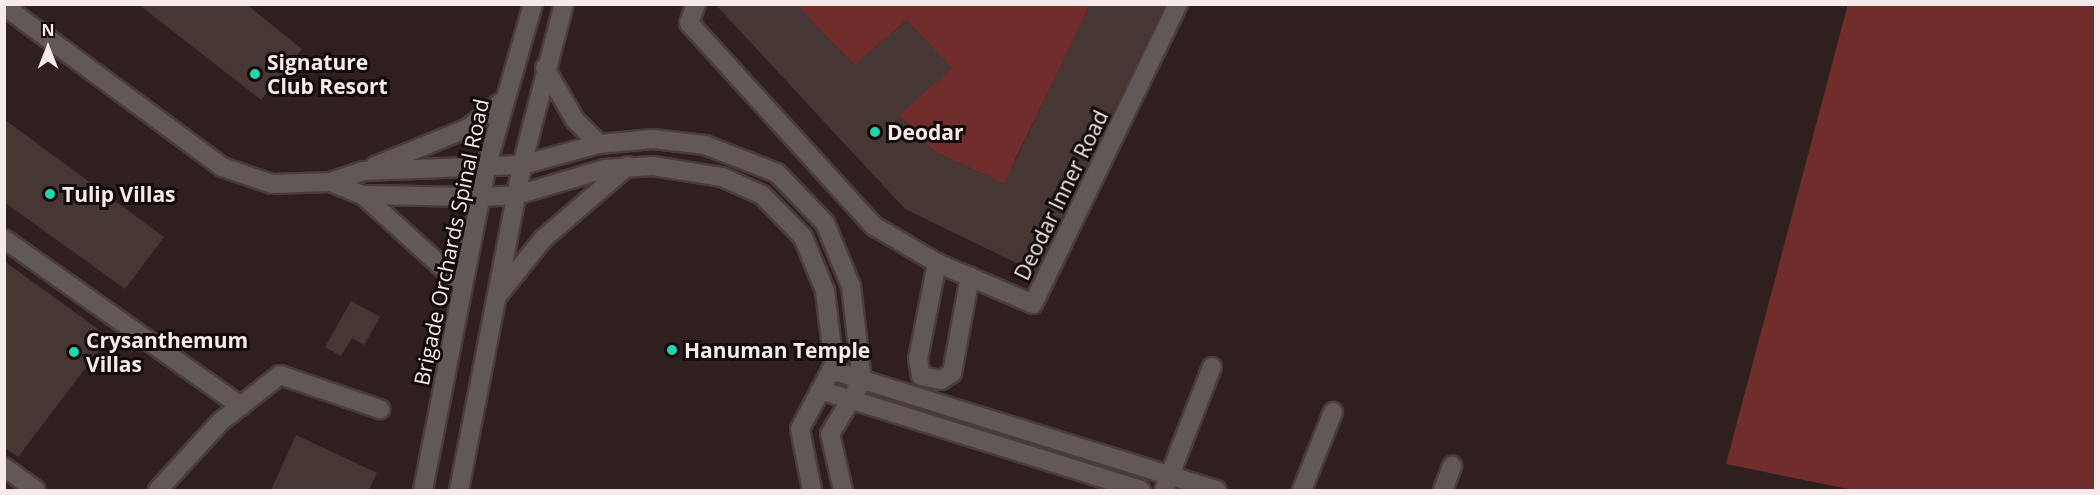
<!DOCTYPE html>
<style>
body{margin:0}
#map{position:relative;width:2100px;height:495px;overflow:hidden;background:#2f201f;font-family:"Open Sans",sans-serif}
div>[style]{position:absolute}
.green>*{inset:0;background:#712c2c}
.building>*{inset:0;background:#463634}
.roads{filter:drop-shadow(2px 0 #4b3c3b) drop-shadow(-2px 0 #4b3c3b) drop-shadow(0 2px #4b3c3b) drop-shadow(0 -2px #4b3c3b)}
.minor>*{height:18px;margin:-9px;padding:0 9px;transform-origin:9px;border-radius:9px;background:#615958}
.dots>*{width:16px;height:16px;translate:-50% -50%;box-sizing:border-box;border:3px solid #130c0b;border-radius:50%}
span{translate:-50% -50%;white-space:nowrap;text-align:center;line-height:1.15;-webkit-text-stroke:6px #130c0b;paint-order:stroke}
.poi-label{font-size:21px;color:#f6ebea;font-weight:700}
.left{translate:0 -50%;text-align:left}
.street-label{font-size:21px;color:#f6ebea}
.frame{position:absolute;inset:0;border:6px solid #f6ebea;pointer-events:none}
.north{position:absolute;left:18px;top:18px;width:60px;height:60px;-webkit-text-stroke:4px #130c0b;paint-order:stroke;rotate:0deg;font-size:16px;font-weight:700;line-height:24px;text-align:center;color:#f6ebea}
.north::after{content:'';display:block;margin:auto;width:21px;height:27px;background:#f6ebea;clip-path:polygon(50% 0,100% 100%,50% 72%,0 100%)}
</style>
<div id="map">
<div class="green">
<div style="clip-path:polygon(1848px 4px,2095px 5px,2095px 490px,1853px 490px,1726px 464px)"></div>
<div style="clip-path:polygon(796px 5px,1090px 5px,1015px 160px,1025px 194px,932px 150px,899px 115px,907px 20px,874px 48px,888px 66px,872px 83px)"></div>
</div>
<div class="building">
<div style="clip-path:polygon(138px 4px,246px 4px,302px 49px,261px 100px)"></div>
<div style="clip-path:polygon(715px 4px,796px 4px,854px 65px,907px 20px,952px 68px,899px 115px,932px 150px,1004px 184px,1090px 4px,1165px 4px,1035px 272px,905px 209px)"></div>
<div style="clip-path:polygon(4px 119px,164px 237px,125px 289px,4px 202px)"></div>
<div style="clip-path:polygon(4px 261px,109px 337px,18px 457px,4px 447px)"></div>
<div style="clip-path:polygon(351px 301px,380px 317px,364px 345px,352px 338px,341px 356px,325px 347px)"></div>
<div style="clip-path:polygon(296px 435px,377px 473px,369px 490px,271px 490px)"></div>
</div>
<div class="roads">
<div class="minor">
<div style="left:696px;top:4px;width:20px;rotate:110deg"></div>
<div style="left:689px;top:23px;width:275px;rotate:47.7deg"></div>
<div style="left:874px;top:226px;width:73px;rotate:30.4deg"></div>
<div style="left:937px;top:263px;width:104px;rotate:23.1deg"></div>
<div style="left:1033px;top:304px;width:333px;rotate:-64.2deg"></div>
<div style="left:4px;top:6px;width:271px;rotate:36.4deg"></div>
<div style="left:222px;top:167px;width:53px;rotate:18.8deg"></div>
<div style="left:272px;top:184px;width:58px;rotate:-2deg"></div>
<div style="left:330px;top:182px;width:35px;rotate:-18deg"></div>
<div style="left:363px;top:171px;width:159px;rotate:-2.2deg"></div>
<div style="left:522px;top:165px;width:80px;rotate:-15.3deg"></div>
<div style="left:599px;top:144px;width:54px;rotate:-5.3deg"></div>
<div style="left:653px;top:139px;width:52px;rotate:6.6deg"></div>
<div style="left:705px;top:145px;width:77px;rotate:21.3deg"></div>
<div style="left:777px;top:173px;width:69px;rotate:46.2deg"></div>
<div style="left:825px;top:223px;width:68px;rotate:67.6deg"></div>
<div style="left:851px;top:286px;width:96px;rotate:83.4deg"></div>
<div style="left:862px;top:381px;width:62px;rotate:121.1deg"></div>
<div style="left:830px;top:434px;width:57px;rotate:76.9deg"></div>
<div style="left:545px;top:68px;width:60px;rotate:60deg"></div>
<div style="left:575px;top:120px;width:34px;rotate:45deg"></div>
<div style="left:375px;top:166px;width:100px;rotate:-22.2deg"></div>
<div style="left:468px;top:128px;width:46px;rotate:-37.9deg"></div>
<div style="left:330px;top:182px;width:35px;rotate:22deg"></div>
<div style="left:363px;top:195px;width:118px;rotate:1deg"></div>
<div style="left:481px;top:197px;width:36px;rotate:-3deg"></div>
<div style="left:517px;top:195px;width:91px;rotate:-16.6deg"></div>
<div style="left:604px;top:169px;width:49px;rotate:-3.5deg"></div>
<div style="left:653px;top:166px;width:70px;rotate:9.1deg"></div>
<div style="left:722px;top:177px;width:44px;rotate:24.2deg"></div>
<div style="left:762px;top:195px;width:59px;rotate:45.7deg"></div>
<div style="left:803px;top:237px;width:58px;rotate:67.8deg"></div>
<div style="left:825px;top:291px;width:75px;rotate:83.1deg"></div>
<div style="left:834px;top:365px;width:72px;rotate:118deg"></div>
<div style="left:800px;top:429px;width:62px;rotate:78.9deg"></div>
<div style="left:363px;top:195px;width:134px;rotate:42.3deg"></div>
<div style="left:4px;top:239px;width:290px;rotate:35.2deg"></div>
<div style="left:937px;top:263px;width:98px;rotate:101.2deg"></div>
<div style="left:918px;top:359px;width:17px;rotate:80deg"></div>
<div style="left:921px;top:376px;width:20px;rotate:11deg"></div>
<div style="left:941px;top:380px;width:13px;rotate:-32deg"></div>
<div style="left:952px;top:373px;width:98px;rotate:-79.4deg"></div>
<div style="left:498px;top:295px;width:72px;rotate:-51.2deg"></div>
<div style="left:543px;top:239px;width:112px;rotate:-40.7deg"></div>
<div style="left:831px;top:370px;width:404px;rotate:17.3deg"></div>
<div style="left:820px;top:390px;width:336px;rotate:17.3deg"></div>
<div style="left:4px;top:467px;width:39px;rotate:36deg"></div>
<div style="left:158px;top:490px;width:92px;rotate:-47.6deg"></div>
<div style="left:220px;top:422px;width:76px;rotate:-38.1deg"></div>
<div style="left:280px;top:375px;width:106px;rotate:18.8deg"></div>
<div style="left:423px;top:490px;width:328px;rotate:-78.9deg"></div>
<div style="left:486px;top:168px;width:171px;rotate:-74deg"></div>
<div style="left:459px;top:490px;width:331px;rotate:-79deg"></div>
<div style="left:522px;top:165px;width:166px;rotate:-75.4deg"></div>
<div style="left:1164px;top:490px;width:132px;rotate:-68.7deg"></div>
<div style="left:1302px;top:490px;width:84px;rotate:-68.3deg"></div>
<div style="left:1443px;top:490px;width:26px;rotate:-69deg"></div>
</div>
</div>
<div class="dots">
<div style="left:255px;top:74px;background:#22d5af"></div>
<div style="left:875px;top:132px;background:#22d5af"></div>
<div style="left:50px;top:194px;background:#22d5af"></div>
<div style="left:672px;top:350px;background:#22d5af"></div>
<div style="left:74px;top:352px;background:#22d5af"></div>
</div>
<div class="poi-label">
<span class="left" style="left:267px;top:74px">Signature<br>Club Resort</span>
<span class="left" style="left:887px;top:132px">Deodar</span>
<span class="left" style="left:62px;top:194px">Tulip Villas</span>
<span class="left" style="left:86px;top:352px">Crysanthemum<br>Villas</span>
<span class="left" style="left:684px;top:350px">Hanuman Temple</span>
</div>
<div class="street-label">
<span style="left:1061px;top:195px;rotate:-64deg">Deodar Inner Road</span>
<span style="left:451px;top:242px;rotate:-78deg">Brigade Orchards Spinal Road</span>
</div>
<div class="frame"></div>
<div class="north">N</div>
</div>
